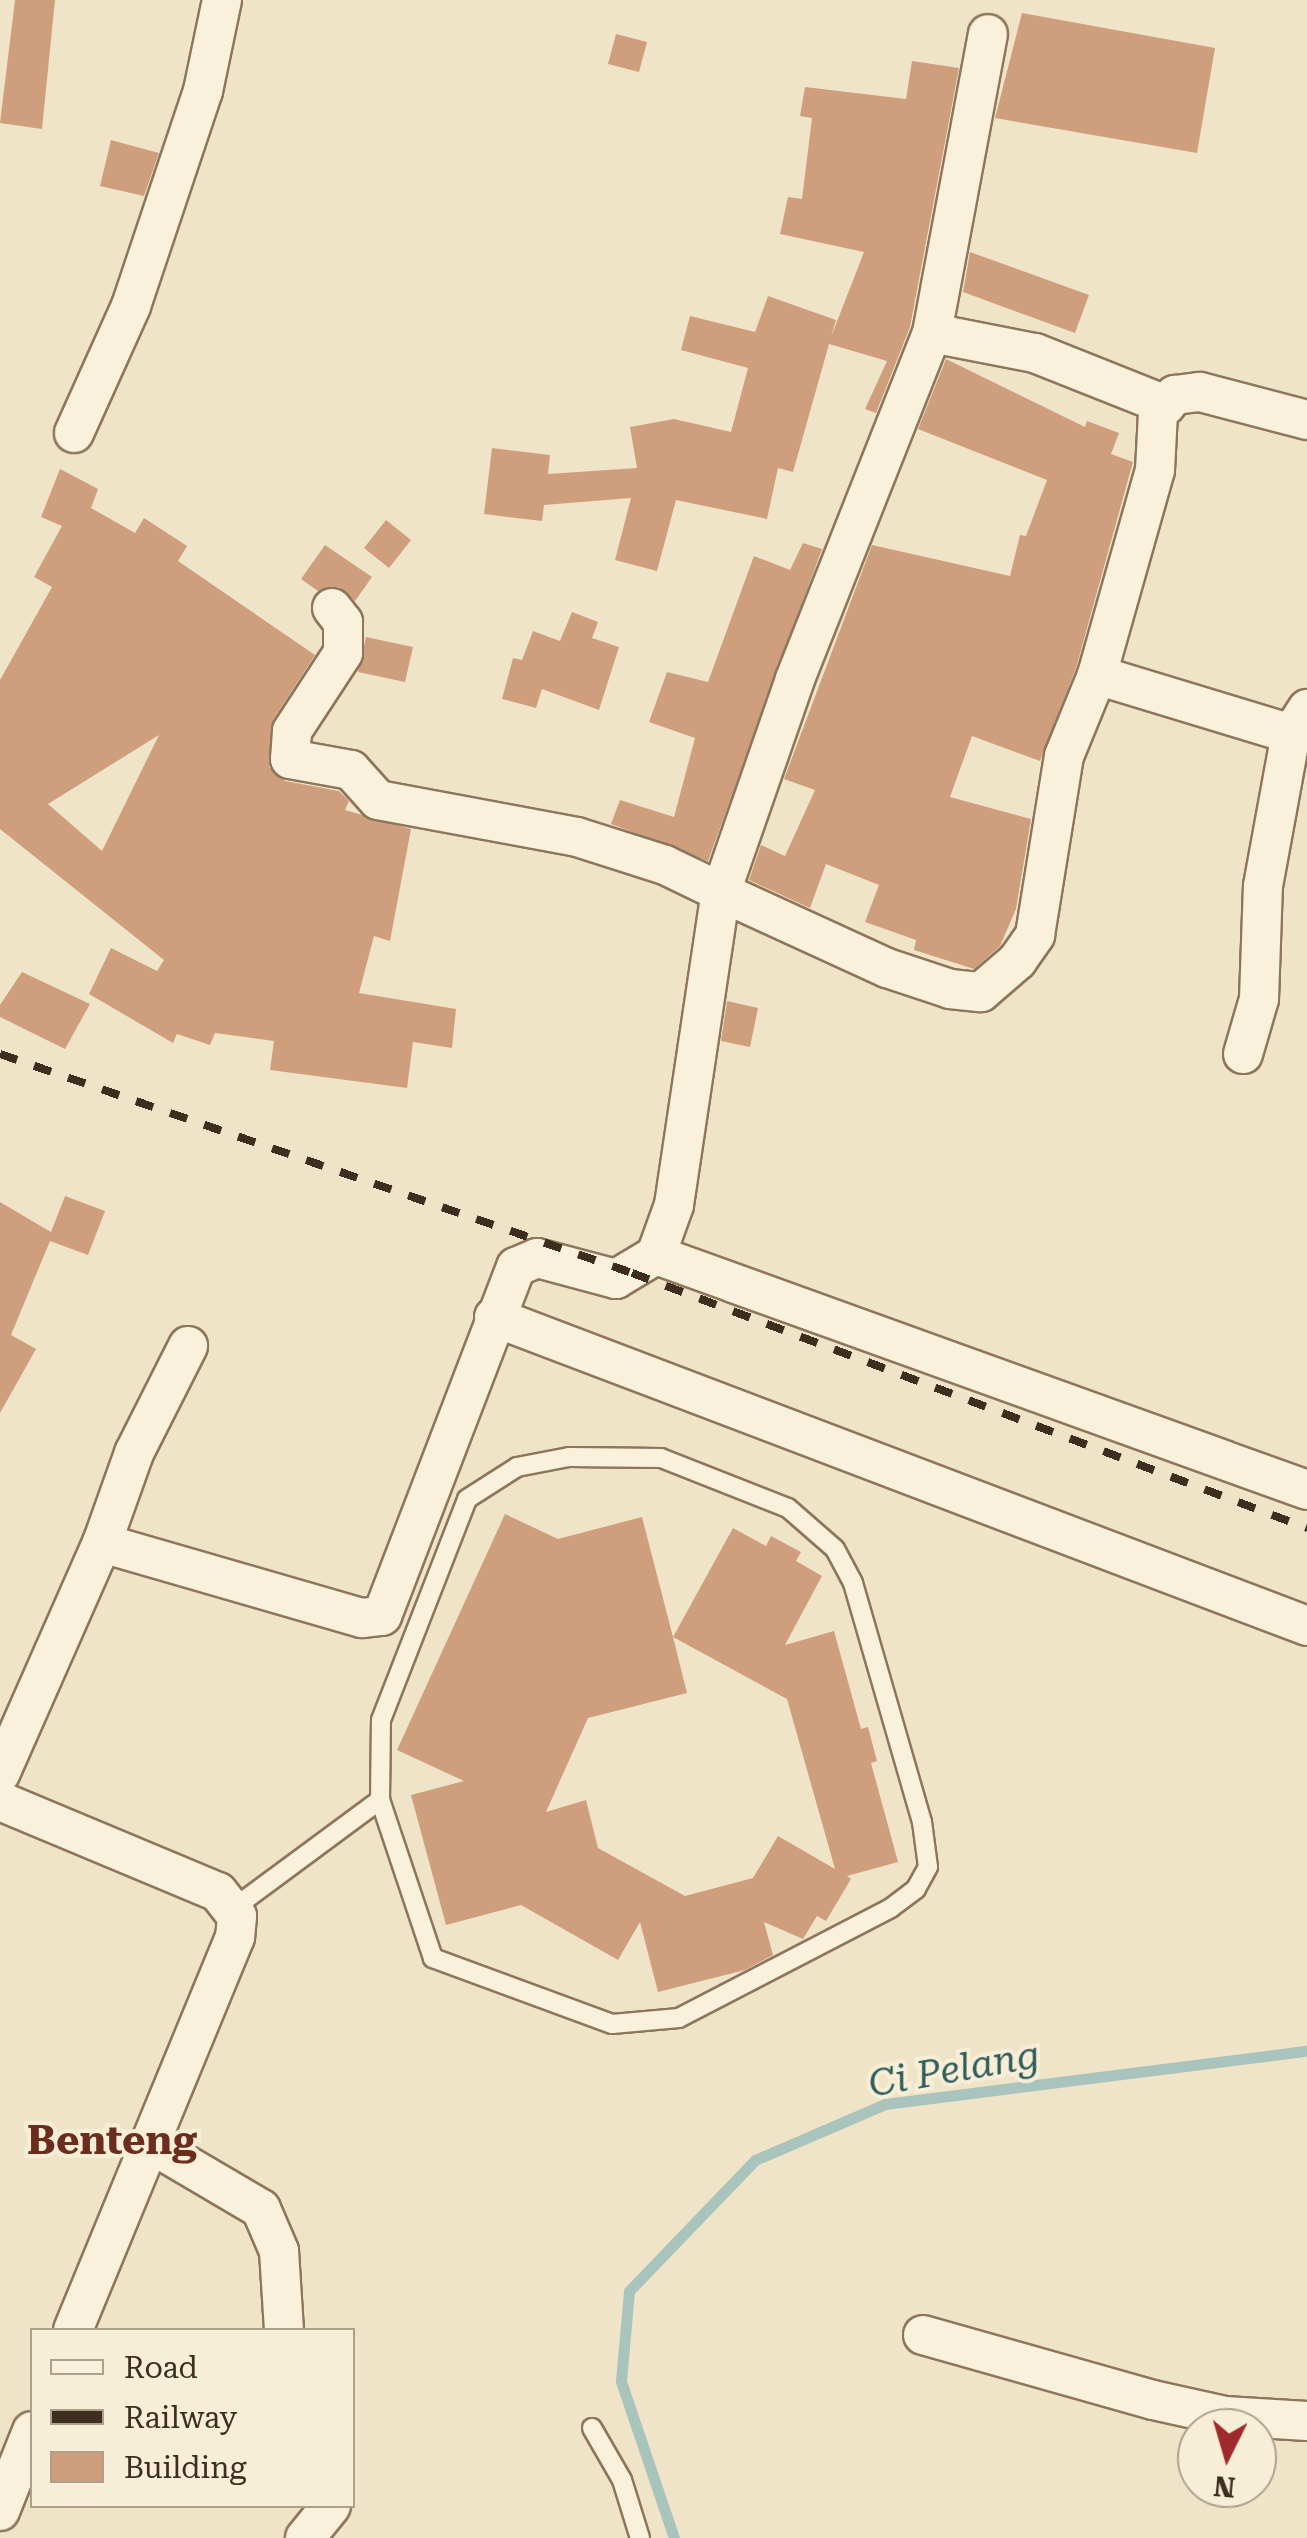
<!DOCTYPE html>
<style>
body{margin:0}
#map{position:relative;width:1307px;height:2538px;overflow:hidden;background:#f0e4c8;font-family:"Roboto Serif",serif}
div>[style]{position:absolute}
.stream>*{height:11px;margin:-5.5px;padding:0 5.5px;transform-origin:5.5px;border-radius:5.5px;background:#a9c4bc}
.building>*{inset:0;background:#cf9f7d}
.roads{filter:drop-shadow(2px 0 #8d765c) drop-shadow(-2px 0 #8d765c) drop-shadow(0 2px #8d765c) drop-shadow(0 -2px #8d765c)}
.service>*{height:18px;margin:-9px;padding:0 9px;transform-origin:9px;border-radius:9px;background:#faf1dc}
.minor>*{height:38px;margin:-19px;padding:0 19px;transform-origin:19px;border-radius:19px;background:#faf1dc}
.rail>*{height:8px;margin-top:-4px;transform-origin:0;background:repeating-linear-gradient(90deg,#3d2e20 0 18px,transparent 0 36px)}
span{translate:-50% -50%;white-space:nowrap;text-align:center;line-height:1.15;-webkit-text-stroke:8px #f7eed8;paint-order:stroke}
.water-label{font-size:38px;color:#2f5d5a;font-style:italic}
.quarter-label{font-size:40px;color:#6b2e1e;font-weight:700}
.legend{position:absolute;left:30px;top:2328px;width:325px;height:180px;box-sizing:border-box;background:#f7eed8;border:2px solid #ada18e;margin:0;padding:12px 18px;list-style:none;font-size:30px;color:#3d2e20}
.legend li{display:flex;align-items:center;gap:20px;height:50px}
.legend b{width:50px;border:2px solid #ada18e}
.north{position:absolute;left:1177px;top:2408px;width:100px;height:100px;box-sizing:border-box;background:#f7eed8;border:2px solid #ada18e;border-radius:50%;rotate:185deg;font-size:28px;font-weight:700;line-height:40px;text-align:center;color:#3d2e20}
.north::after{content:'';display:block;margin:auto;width:35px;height:45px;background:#9e2a2b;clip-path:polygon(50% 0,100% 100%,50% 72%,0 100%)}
</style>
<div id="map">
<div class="stream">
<div style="left:674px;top:2538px;width:166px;rotate:-108.7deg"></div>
<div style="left:621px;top:2381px;width:90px;rotate:-84.9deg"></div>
<div style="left:629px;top:2291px;width:182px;rotate:-46.1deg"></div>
<div style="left:755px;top:2160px;width:142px;rotate:-23.3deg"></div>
<div style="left:885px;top:2104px;width:425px;rotate:-7.2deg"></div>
</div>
<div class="building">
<div style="clip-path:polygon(15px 0,55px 0,42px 129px,0 123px)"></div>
<div style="clip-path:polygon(1022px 13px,1215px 48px,1197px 153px,995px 118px)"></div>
<div style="clip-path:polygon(616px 34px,647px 42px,639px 72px,608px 64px)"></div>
<div style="clip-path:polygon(912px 61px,959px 68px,910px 327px,876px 413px,865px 409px,887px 361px,829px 344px,793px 472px,778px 468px,767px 519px,676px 500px,657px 571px,615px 560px,631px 498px,544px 505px,542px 521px,484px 514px,492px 448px,550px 455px,548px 474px,637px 468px,630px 427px,674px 419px,731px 432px,748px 368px,681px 350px,690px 316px,755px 332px,768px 296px,836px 320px,831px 337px,864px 252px,780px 234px,788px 197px,802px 199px,812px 118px,800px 116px,805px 87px,906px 99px)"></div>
<div style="clip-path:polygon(111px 140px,159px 153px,144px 196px,100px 186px)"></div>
<div style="clip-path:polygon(970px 252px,1089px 295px,1075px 333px,963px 292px)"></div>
<div style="clip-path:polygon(946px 359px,1085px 427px,1087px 421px,1119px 433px,1111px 454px,1133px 462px,1076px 668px,1040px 761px,972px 736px,950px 797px,1031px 819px,1016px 909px,1000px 946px,974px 969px,914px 950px,916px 940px,865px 922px,879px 885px,826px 864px,810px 908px,749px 880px,761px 845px,785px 856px,815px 790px,784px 779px,872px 545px,1010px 576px,1020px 535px,1026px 536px,1047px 480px,918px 429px)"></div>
<div style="clip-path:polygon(evenodd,60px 469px,98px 489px,91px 508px,135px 533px,144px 518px,187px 546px,178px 561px,315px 655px,273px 720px,269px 767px,285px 781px,339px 791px,349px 801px,345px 810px,411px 829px,390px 941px,374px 936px,359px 993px,456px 1009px,452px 1048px,413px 1042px,407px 1088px,270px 1070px,274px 1041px,215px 1033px,210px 1045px,177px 1034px,173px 1043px,89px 994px,111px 948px,157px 971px,164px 960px,0 829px,0 680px,52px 587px,34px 577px,62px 526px,41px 517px,60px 469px,159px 735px,102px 851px,48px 804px,159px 735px)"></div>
<div style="clip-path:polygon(386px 520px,411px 540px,389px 568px,364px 548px)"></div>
<div style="clip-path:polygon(803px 543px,822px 549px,708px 861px,611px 824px,620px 800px,674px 817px,695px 738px,649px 722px,667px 672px,708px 682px,754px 556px,790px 570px)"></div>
<div style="clip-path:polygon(325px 545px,372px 577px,355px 601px,339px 587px,318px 591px,301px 579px)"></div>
<div style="clip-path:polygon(572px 612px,598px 622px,592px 638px,619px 647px,599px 710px,542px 689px,536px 708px,502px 699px,513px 658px,522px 660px,533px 631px,560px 641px)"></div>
<div style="clip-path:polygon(366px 637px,413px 647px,405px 682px,358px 672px)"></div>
<div style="clip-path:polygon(22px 972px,90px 1004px,65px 1049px,0 1017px,0 1005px)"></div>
<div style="clip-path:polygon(727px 1001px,758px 1008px,750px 1047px,721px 1041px)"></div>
<div style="clip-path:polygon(65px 1196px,105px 1211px,88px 1255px,50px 1241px,11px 1335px,36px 1349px,0 1413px,0 1202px,51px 1232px)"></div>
<div style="clip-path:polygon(evenodd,505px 1514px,558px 1539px,642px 1517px,673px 1637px,733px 1528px,766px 1546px,771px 1536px,801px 1552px,796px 1561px,822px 1576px,785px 1645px,834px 1631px,861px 1729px,868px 1727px,877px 1761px,871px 1763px,898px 1862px,847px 1876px,851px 1879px,826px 1921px,817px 1916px,803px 1939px,764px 1922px,773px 1955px,745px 1970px,658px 1992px,640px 1922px,618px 1960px,521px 1905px,446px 1925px,411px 1795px,464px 1781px,397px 1750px,505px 1514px,673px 1637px,787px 1699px,835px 1869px,778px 1836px,753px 1878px,685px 1896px,598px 1848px,586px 1800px,546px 1812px,588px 1718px,687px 1693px,673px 1637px)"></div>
</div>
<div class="roads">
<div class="service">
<div style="left:234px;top:1908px;width:182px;rotate:-36.5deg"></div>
<div style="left:380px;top:1800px;width:80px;rotate:-89.3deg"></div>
<div style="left:381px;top:1720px;width:237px;rotate:-68.7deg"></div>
<div style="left:467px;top:1499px;width:59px;rotate:-32.6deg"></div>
<div style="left:517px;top:1467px;width:53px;rotate:-10.9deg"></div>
<div style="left:569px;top:1457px;width:92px;rotate:0.6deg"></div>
<div style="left:661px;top:1458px;width:136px;rotate:21.5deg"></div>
<div style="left:788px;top:1508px;width:62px;rotate:41.1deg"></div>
<div style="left:835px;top:1549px;width:38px;rotate:62deg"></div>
<div style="left:853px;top:1583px;width:249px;rotate:73.9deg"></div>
<div style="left:922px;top:1822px;width:45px;rotate:82.4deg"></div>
<div style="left:928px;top:1867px;width:25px;rotate:119deg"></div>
<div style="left:916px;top:1889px;width:31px;rotate:143deg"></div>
<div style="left:891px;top:1908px;width:239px;rotate:152.6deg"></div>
<div style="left:679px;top:2018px;width:67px;rotate:174.9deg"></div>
<div style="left:612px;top:2024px;width:191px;rotate:-159.8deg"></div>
<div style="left:433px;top:1958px;width:167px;rotate:-108.5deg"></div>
<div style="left:592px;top:2428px;width:60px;rotate:60deg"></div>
<div style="left:622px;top:2480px;width:61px;rotate:72.8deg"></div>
</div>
<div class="minor">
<div style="left:932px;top:333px;width:105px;rotate:11deg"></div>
<div style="left:1035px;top:353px;width:141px;rotate:21.7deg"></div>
<div style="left:74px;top:433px;width:139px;rotate:-65.8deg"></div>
<div style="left:131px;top:306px;width:227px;rotate:-71.5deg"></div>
<div style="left:203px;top:91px;width:93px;rotate:-78.2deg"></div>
<div style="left:332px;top:608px;width:18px;rotate:52deg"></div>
<div style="left:343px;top:622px;width:31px;rotate:90deg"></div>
<div style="left:343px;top:653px;width:93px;rotate:123.2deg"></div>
<div style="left:292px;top:731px;width:28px;rotate:94deg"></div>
<div style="left:290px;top:759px;width:62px;rotate:10.2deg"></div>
<div style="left:351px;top:770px;width:40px;rotate:48deg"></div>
<div style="left:378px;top:800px;width:202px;rotate:10.5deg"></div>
<div style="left:577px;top:837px;width:92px;rotate:17.7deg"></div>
<div style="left:665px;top:865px;width:62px;rotate:25.7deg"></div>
<div style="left:721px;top:892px;width:225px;rotate:-70.8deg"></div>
<div style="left:795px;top:679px;width:372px;rotate:-68.4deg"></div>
<div style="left:932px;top:333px;width:304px;rotate:-79.4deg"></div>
<div style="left:1097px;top:675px;width:203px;rotate:16.9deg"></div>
<div style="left:1243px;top:1054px;width:57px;rotate:-73.8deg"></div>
<div style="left:1259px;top:999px;width:113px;rotate:-88deg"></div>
<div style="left:1263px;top:886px;width:155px;rotate:-79.6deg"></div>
<div style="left:1291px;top:734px;width:30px;rotate:-57deg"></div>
<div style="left:656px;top:1255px;width:692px;rotate:19.85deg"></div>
<div style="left:494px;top:1317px;width:870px;rotate:20.81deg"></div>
<div style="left:102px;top:1543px;width:96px;rotate:-70.4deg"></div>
<div style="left:134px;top:1453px;width:120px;rotate:-63.2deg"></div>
<div style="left:0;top:1774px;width:253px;rotate:-66.2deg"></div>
<div style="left:102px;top:1543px;width:271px;rotate:16.1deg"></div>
<div style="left:362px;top:1618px;width:20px;rotate:-6deg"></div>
<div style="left:382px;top:1616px;width:374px;rotate:-69deg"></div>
<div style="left:516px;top:1267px;width:23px;rotate:-23deg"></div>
<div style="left:537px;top:1258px;width:82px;rotate:14.9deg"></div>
<div style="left:616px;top:1279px;width:47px;rotate:-31deg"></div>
<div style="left:656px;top:1255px;width:53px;rotate:-70.2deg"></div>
<div style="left:674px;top:1205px;width:317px;rotate:-81.5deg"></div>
<div style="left:721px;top:892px;width:183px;rotate:24.6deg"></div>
<div style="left:887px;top:968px;width:66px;rotate:18.4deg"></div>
<div style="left:950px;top:989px;width:31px;rotate:6deg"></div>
<div style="left:981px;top:992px;width:48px;rotate:-40.7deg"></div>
<div style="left:1017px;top:961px;width:32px;rotate:-55deg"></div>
<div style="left:1035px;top:935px;width:181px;rotate:-80.8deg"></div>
<div style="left:1064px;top:756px;width:87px;rotate:-67.8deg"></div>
<div style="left:1097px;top:675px;width:213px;rotate:-74.2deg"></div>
<div style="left:1155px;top:470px;width:57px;rotate:-87deg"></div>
<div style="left:1158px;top:413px;width:25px;rotate:-47deg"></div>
<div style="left:1175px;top:395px;width:25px;rotate:-7deg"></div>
<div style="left:1200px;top:392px;width:111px;rotate:14.7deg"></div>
<div style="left:0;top:1801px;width:236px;rotate:22.7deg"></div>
<div style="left:218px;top:1892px;width:31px;rotate:52deg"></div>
<div style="left:237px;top:1916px;width:21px;rotate:95deg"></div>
<div style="left:235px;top:1937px;width:425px;rotate:112.4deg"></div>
<div style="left:149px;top:2143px;width:130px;rotate:30.5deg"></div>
<div style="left:261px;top:2209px;width:46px;rotate:66.8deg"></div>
<div style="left:279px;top:2251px;width:79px;rotate:86.4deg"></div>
<div style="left:923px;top:2335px;width:239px;rotate:15.8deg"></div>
<div style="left:1153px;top:2400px;width:74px;rotate:12.5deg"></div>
<div style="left:1225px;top:2416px;width:82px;rotate:3.5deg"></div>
<div style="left:0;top:2511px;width:86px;rotate:-68.2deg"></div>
<div style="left:305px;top:2538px;width:41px;rotate:-50.9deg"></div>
</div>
</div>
<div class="rail">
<div style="left:0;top:1054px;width:669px;rotate:19.11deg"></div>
<div style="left:632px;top:1273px;width:722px;rotate:20.7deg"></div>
</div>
<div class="water-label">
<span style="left:954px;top:2070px;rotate:-10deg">Ci Pelang</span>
</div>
<div class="quarter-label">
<span style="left:112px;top:2141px">Benteng</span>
</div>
<ul class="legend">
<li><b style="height:12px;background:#faf1dc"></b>Road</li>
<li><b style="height:12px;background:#3d2e20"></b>Railway</li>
<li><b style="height:28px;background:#cf9f7d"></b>Building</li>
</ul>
<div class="north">N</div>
</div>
